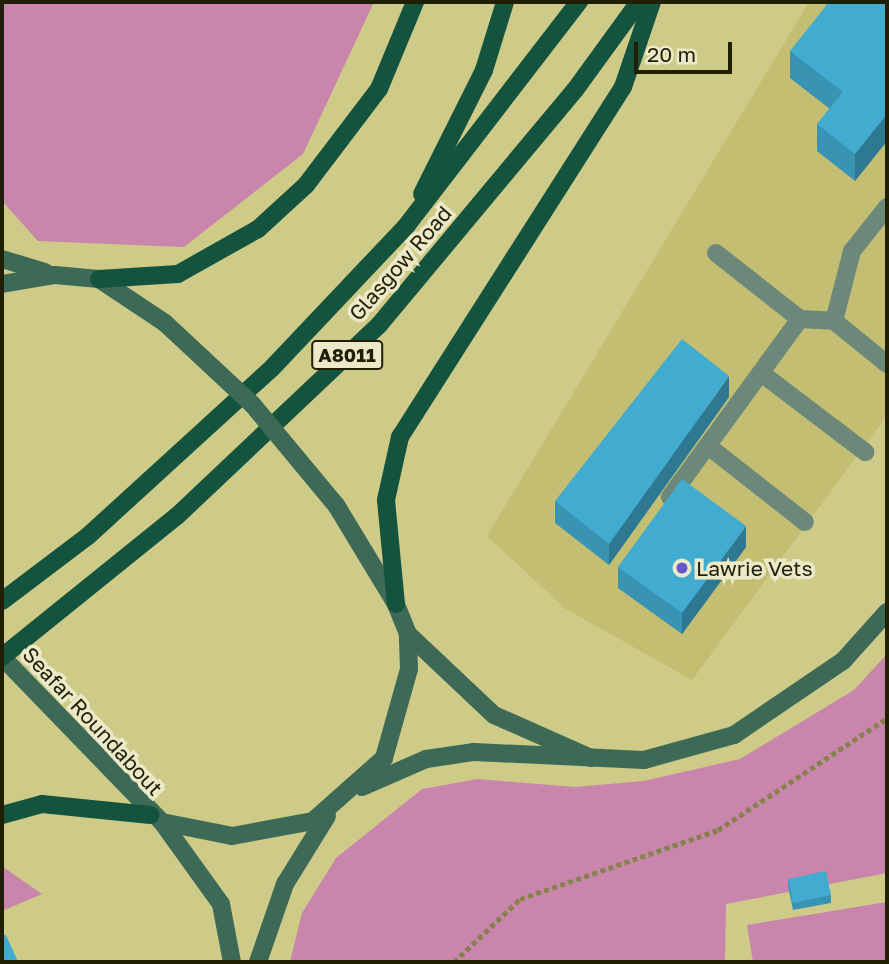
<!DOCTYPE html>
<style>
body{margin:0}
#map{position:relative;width:889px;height:964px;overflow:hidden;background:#ceca87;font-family:"Golos Text",sans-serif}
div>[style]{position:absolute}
.built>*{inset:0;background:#c3be72}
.green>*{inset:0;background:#c985ab}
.path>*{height:4.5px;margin-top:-2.25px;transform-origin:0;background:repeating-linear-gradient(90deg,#868250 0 5px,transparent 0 8.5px)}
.lane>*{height:18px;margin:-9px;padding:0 9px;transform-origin:9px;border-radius:9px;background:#6b887b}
.street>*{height:18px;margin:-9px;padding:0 9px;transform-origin:9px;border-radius:9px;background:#6b887b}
.secondary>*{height:18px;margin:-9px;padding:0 9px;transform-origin:9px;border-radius:9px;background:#3d6a57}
.primary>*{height:18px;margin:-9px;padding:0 9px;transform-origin:9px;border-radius:9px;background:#14543e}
.secondary-bridge>*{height:18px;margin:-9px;padding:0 9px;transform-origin:9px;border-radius:9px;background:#3d6a57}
.wall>*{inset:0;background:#3993b3}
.shaded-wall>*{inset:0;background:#2e7892}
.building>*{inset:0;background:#42abd0}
.dots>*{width:19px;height:19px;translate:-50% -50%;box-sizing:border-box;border:4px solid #ebe9c8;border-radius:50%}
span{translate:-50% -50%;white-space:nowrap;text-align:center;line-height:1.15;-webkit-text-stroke:7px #ebe9c8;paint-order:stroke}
.shield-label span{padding:2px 5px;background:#ebe9c8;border:2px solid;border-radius:5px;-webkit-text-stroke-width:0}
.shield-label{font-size:19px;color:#201e03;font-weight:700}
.street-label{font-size:21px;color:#201e03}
.poi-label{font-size:21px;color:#201e03}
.left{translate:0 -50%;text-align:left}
.frame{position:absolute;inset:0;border:4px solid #201e03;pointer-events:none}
.scale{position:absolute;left:634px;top:42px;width:98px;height:32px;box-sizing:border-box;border:4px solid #201e03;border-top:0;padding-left:9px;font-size:21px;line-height:24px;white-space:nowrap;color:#201e03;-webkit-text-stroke:5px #ebe9c8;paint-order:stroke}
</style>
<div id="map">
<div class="built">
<div style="clip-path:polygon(809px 2px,887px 2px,887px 415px,692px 680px,566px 609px,487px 536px)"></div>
</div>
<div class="green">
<div style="clip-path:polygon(2px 2px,374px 2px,303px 154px,184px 247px,38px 241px,2px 201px)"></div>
<div style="clip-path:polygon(887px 654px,887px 873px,726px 904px,725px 960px,290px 962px,302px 913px,336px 858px,422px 789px,478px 779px,575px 787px,644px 781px,740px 759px,854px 690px)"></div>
<div style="clip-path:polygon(3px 867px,42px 894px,2px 911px)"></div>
<div style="clip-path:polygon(887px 902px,887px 962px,753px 962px,747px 925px)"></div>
</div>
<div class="path">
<div style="left:454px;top:962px;width:91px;rotate:-43.7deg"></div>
<div style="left:520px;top:899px;width:210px;rotate:-19.2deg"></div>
<div style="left:718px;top:830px;width:203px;rotate:-33.5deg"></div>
</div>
<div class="lane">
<div style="left:761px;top:373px;width:131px;rotate:37.2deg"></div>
<div style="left:708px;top:446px;width:123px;rotate:38.1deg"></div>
<div style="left:670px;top:497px;width:220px;rotate:-53.9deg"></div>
</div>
<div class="street">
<div style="left:887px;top:207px;width:56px;rotate:128.5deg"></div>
<div style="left:852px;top:251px;width:72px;rotate:104.4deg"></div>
<div style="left:834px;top:321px;width:68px;rotate:39.1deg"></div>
<div style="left:716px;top:253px;width:107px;rotate:38.2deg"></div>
<div style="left:800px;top:319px;width:34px;rotate:3deg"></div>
</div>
<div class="secondary">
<div style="left:2px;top:259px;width:45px;rotate:16.8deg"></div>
<div style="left:2px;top:284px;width:54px;rotate:-9.6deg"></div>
<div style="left:55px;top:275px;width:44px;rotate:5.2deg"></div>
<div style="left:99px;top:279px;width:79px;rotate:33.7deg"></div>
<div style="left:408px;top:634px;width:118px;rotate:43.3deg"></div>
<div style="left:494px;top:715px;width:106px;rotate:23.9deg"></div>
<div style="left:2px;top:657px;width:230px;rotate:45.9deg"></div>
<div style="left:162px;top:822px;width:71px;rotate:11.3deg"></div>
<div style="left:232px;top:836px;width:82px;rotate:-10.5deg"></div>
<div style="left:313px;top:821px;width:95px;rotate:-41.6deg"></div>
<div style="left:384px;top:758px;width:92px;rotate:-74.3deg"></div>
<div style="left:409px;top:669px;width:35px;rotate:-92deg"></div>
<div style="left:408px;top:634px;width:32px;rotate:-112deg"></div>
<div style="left:396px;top:604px;width:116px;rotate:-121.2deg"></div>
<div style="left:362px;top:787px;width:70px;rotate:-23.6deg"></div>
<div style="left:426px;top:759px;width:49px;rotate:-8.3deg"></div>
<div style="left:474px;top:752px;width:170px;rotate:2.7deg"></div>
<div style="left:644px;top:760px;width:93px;rotate:-15.5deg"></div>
<div style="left:734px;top:735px;width:132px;rotate:-34.2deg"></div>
<div style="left:843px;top:661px;width:66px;rotate:-48.1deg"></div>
<div style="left:162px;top:822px;width:101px;rotate:54.3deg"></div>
<div style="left:221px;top:904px;width:59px;rotate:79.3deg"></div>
<div style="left:258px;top:962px;width:83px;rotate:-70.9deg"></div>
<div style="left:285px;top:884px;width:80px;rotate:-58.3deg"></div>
</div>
<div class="primary">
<div style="left:422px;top:194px;width:139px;rotate:-63.4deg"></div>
<div style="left:484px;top:70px;width:71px;rotate:-72.8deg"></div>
<div style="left:99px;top:279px;width:79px;rotate:-3.6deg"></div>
<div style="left:178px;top:274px;width:92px;rotate:-29.4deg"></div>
<div style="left:258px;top:229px;width:65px;rotate:-42.5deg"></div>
<div style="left:306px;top:185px;width:121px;rotate:-52.8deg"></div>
<div style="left:379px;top:89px;width:94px;rotate:-67.5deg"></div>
<div style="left:2px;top:601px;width:108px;rotate:-37.1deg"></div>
<div style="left:88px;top:536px;width:249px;rotate:-42.4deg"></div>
<div style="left:272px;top:368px;width:197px;rotate:-46.6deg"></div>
<div style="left:407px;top:225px;width:282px;rotate:-52.4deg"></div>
<div style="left:396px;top:604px;width:104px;rotate:-95.5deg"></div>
<div style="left:386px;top:500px;width:65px;rotate:-77.5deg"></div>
<div style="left:400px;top:437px;width:415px;rotate:-57.5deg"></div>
<div style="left:623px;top:87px;width:90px;rotate:-71.2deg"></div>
<div style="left:2px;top:657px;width:225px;rotate:-38.9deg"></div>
<div style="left:177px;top:516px;width:278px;rotate:-43.4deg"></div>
<div style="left:379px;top:325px;width:306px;rotate:-50.2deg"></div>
<div style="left:575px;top:90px;width:109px;rotate:-54deg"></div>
<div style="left:2px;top:815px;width:41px;rotate:-15.4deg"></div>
<div style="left:42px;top:804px;width:109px;rotate:5.8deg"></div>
</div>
<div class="secondary-bridge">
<div style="left:165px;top:323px;width:119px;rotate:43deg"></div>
<div style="left:252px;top:404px;width:131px;rotate:50.3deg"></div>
</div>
<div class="wall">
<div style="clip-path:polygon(887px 2px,887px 141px,855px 181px,817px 151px,817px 124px,830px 109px,790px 78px,790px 51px)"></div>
<div style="clip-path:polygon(729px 397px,609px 565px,555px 523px,555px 501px)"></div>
<div style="clip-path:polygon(746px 547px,682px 634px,618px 588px,618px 567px)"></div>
<div style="clip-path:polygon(788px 879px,831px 895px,831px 903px,793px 910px,788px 886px)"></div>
</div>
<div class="shaded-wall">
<div style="clip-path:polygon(887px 114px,887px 141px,855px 181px,855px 154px)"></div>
<div style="clip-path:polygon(729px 376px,729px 397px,609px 565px,609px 544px)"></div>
<div style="clip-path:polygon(746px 526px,746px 547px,682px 634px,682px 613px)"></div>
</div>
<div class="building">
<div style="clip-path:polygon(829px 2px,887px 2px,887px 114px,855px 154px,817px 124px,843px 92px,790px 51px)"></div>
<div style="clip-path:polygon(682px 339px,729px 376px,609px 544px,555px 501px)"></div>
<div style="clip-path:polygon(682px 479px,746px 526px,682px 613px,618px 567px)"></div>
<div style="clip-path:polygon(826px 871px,831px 895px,793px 903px,788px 879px)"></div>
<div style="clip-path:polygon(6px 935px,18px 962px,2px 962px,2px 936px)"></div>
</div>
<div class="dots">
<div style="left:682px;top:568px;background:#6655cf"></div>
</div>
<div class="shield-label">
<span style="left:347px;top:355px">A8011</span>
</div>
<div class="street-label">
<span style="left:400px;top:263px;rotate:-49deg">Glasgow Road</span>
<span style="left:93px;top:721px;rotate:47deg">Seafar Roundabout</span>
</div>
<div class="poi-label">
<span class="left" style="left:696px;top:568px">Lawrie Vets</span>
</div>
<div class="frame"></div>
<div class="scale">20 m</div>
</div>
